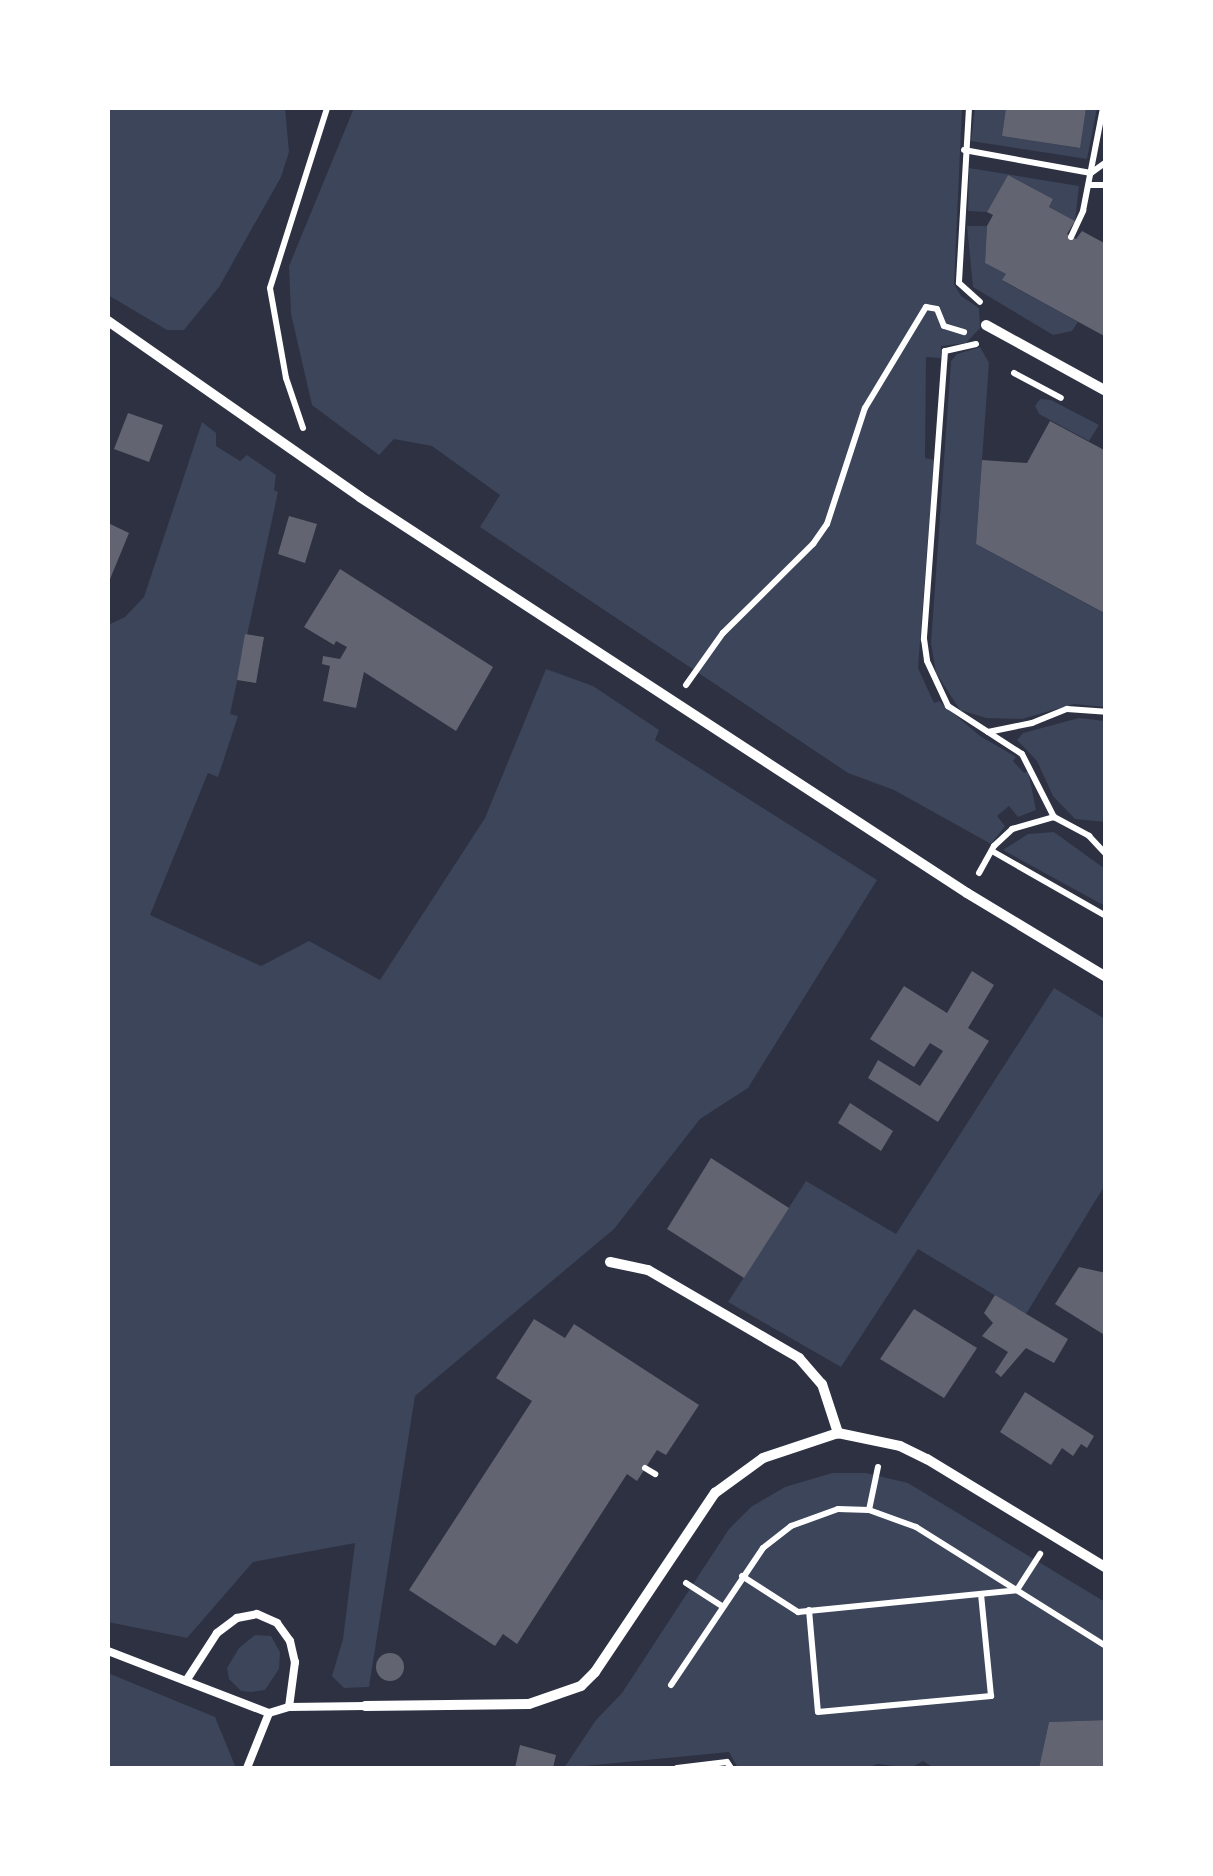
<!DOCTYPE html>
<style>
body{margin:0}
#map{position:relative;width:1213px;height:1876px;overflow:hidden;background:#2d3142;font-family:"DM Sans",sans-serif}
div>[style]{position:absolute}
.green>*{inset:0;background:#3c4559}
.building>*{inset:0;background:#626471}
.round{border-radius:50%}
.path>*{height:6px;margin:-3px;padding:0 3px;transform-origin:3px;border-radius:3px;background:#fff}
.service>*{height:8px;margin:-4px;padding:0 4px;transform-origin:4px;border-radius:4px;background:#fff}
.minor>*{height:10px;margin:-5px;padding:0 5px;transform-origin:5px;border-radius:5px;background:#fff}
span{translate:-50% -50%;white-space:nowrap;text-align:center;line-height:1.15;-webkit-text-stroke:9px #fff;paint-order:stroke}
.frame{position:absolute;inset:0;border:110px solid #fff;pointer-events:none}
</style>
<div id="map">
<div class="green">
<div style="clip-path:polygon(108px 108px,285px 108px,289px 152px,281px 177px,219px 287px,184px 330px,167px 330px,108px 295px)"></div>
<div style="clip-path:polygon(354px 108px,962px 108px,954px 284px,961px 296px,979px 308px,980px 328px,966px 343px,941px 346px,941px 358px,926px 357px,925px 458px,934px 460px,918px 668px,934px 703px,939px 701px,980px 736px,1016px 757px,1013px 761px,1024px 773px,1028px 771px,1036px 810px,1018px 817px,1009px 806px,997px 816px,1005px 826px,991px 844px,894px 790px,848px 773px,480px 527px,500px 495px,432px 446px,394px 439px,379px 455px,312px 405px,291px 314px,289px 266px)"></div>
<div style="clip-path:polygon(975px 108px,1006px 109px,1002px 136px,1079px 148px,1086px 108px,1097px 108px,1087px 159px,971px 141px)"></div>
<div style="clip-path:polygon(969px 168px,1079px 186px,1075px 221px,1049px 207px,1053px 199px,1008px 175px,987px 212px,968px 211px)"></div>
<div style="clip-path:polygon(967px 226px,987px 226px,985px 263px,1006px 274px,1003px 281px,1078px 322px,1072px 331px,1053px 335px,973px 287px)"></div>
<div style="clip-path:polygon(980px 347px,989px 363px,976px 544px,1105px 614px,1105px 707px,1074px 704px,1022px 719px,986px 718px,960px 710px,936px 673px,931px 643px,951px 361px,957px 354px)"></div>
<div style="clip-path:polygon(1040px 399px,1051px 400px,1099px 425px,1089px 441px,1039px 414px,1035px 406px)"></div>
<div style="clip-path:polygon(202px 422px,216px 433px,216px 446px,240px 461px,247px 455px,276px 475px,274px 490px,278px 492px,230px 714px,238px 716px,218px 777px,208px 773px,150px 915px,261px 966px,309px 941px,380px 980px,485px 818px,546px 669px,593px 686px,659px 730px,655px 740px,877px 880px,748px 1088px,700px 1119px,614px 1229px,415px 1396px,369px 1687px,344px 1688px,332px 1676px,343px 1639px,355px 1543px,253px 1562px,187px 1638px,108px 1622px,108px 625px,125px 617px,144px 597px)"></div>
<div style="clip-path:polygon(1079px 718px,1105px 721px,1105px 822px,1075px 819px,1053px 796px,1037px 761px,1017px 740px,1023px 733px)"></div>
<div style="clip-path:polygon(1054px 832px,1105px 869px,1105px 906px,1003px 850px,1028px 834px)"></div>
<div style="clip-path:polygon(1054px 988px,1105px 1019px,1105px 1185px,1026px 1314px,918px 1249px,841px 1367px,728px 1302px,806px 1181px,896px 1234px)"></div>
<div style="clip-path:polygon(832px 1473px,866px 1473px,908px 1483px,1105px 1602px,1105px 1720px,1049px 1722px,1039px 1768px,934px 1768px,923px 1761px,911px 1768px,878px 1764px,866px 1768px,738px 1768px,729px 1752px,564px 1768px,596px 1720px,622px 1693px,729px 1529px,751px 1507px,785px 1487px)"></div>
<div style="clip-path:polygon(255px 1635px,271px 1636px,280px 1652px,279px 1669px,265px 1690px,251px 1692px,241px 1691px,229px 1679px,227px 1668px,239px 1648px)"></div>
<div style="clip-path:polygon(108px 1673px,215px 1717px,236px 1768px,108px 1768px)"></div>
</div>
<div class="building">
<div style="clip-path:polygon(1006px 108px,1086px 108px,1080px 148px,1002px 136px)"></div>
<div style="clip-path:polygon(1008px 175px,1053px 199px,1049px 207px,1075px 221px,1067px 234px,1076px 239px,1082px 231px,1106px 244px,1106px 337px,1002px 280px,1006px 274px,985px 263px,987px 226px,993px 215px,987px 212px)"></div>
<div style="clip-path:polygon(128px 413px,163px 425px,149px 462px,114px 449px)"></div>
<div style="clip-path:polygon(1050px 421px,1106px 451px,1106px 614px,976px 544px,982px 460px,1027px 463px)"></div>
<div style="clip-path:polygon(289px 516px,317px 524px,305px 563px,278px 554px)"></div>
<div style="clip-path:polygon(108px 523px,129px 533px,108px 584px)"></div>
<div style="clip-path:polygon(340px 569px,493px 667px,456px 731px,364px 672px,356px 708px,323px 701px,330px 666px,322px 664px,323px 656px,340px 659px,347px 647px,336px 641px,334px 645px,304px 627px)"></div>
<div style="clip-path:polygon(245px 634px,264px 637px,256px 683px,237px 680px)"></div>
<div style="clip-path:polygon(972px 971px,994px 985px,968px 1028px,989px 1041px,938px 1122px,868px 1078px,878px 1060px,920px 1086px,943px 1051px,930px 1043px,914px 1067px,870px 1039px,904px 986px,947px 1013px)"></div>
<div style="clip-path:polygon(850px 1103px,893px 1131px,881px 1151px,838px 1123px)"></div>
<div style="clip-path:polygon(711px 1158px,789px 1208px,744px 1278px,667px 1229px)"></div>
<div style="clip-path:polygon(1079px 1267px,1106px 1273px,1106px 1336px,1055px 1304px)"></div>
<div style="clip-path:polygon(995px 1295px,1068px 1339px,1054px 1363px,1026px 1348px,1001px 1377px,995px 1372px,1008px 1352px,982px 1336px,993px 1323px,984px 1313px)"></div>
<div style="clip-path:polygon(914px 1309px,977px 1348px,944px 1398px,880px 1359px)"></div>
<div style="clip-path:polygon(534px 1319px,565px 1338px,574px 1324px,699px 1405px,666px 1455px,657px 1450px,637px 1481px,627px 1474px,517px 1644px,503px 1634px,495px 1646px,409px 1590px,532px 1401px,496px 1378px)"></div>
<div style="clip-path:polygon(1025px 1392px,1094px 1436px,1087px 1448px,1081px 1444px,1073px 1456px,1062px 1448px,1051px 1465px,1000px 1432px)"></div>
<div class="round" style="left:376px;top:1653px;width:28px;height:28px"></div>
<div style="clip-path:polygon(1106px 1720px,1106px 1768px,1039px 1768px,1049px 1722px)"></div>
<div style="clip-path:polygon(520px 1745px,556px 1755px,553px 1768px,515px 1768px)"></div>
</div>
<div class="path">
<div style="left:969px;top:108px;width:175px;rotate:93.3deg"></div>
<div style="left:959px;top:283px;width:28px;rotate:42deg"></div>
<div style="left:964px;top:150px;width:129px;rotate:10.3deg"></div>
<div style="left:1091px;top:173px;width:19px;rotate:-36deg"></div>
<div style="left:1089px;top:185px;width:17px"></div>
<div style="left:1071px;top:237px;width:29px;rotate:-65deg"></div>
<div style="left:1083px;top:211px;width:105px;rotate:-79deg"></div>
<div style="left:976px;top:344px;width:32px;rotate:167deg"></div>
<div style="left:945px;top:351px;width:289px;rotate:94.2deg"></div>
<div style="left:924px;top:639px;width:22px;rotate:82deg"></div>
<div style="left:927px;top:661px;width:50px;rotate:65deg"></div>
<div style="left:948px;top:706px;width:88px;rotate:33deg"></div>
<div style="left:1022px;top:754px;width:71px;rotate:63.1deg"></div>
<div style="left:1014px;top:373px;width:53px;rotate:28deg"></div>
<div style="left:303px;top:428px;width:53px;rotate:-108.8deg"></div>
<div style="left:286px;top:378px;width:91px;rotate:-100.1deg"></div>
<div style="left:270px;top:288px;width:189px;rotate:-72.4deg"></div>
<div style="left:686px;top:685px;width:64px;rotate:-54.6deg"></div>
<div style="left:723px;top:633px;width:127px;rotate:-44.7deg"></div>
<div style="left:813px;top:544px;width:24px;rotate:-55deg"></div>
<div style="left:827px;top:524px;width:122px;rotate:-71.9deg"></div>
<div style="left:865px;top:408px;width:118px;rotate:-58.9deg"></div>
<div style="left:926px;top:307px;width:11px;rotate:10deg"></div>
<div style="left:937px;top:309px;width:18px;rotate:68deg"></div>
<div style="left:944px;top:326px;width:21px;rotate:17deg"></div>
<div style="left:988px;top:732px;width:45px;rotate:-11.6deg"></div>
<div style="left:1032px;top:723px;width:38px;rotate:-22deg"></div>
<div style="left:1067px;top:709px;width:39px;rotate:4deg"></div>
<div style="left:992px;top:851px;width:131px;rotate:29.7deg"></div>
<div style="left:979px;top:873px;width:31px;rotate:-61deg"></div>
<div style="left:994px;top:846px;width:25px;rotate:-43deg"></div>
<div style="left:1012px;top:829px;width:44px;rotate:-15.9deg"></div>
<div style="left:1054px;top:817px;width:40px;rotate:28deg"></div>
<div style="left:1089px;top:836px;width:25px;rotate:47deg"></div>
<div style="left:645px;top:1468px;width:12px;rotate:31deg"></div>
<div style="left:869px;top:1510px;width:44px;rotate:-78.2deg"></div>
<div style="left:742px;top:1576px;width:67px;rotate:32.7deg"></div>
<div style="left:798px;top:1612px;width:220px;rotate:-5.7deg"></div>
<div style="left:1017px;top:1590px;width:43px;rotate:-57.4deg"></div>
<div style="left:686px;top:1583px;width:43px;rotate:32.6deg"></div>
<div style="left:809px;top:1610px;width:102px;rotate:85deg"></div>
<div style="left:818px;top:1712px;width:174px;rotate:-5.3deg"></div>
<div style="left:991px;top:1696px;width:102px;rotate:-95.6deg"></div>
<div style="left:671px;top:1685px;width:165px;rotate:-56.1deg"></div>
<div style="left:763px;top:1548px;width:36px;rotate:-38deg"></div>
<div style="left:791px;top:1526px;width:50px;rotate:-19.9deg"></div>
<div style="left:838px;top:1509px;width:31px;rotate:2deg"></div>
<div style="left:869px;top:1510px;width:50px;rotate:19.9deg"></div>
<div style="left:916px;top:1527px;width:224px;rotate:32.1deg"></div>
<div style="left:677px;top:1768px;width:50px;rotate:-6.8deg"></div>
<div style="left:727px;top:1762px;width:7px;rotate:56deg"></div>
</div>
<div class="service">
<div style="left:108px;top:1651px;width:173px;rotate:21.1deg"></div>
<div style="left:269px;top:1713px;width:21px;rotate:-17deg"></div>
<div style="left:289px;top:1707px;width:76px;rotate:-0.8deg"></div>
<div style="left:186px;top:1681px;width:57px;rotate:-57.1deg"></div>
<div style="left:217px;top:1633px;width:25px;rotate:-37deg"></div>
<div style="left:237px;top:1618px;width:20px;rotate:-11deg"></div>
<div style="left:257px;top:1614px;width:22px;rotate:24deg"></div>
<div style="left:277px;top:1623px;width:22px;rotate:54deg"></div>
<div style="left:290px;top:1641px;width:22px;rotate:77deg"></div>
<div style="left:295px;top:1662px;width:45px;rotate:97.6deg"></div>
<div style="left:247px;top:1768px;width:59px;rotate:-68.2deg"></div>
</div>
<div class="minor">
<div style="left:108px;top:321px;width:307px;rotate:34.9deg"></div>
<div style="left:360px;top:497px;width:725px;rotate:33.12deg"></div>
<div style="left:967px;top:893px;width:162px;rotate:31.1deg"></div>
<div style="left:986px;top:325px;width:137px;rotate:28.8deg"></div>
<div style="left:610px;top:1262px;width:39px;rotate:12deg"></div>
<div style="left:648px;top:1270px;width:175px;rotate:30.2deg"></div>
<div style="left:799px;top:1358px;width:35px;rotate:49deg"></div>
<div style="left:822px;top:1384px;width:52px;rotate:71.9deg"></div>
<div style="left:365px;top:1706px;width:164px;rotate:-0.7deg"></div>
<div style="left:529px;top:1704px;width:55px;rotate:-19.1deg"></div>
<div style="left:581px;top:1686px;width:20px;rotate:-45deg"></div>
<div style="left:595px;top:1672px;width:216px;rotate:-56.2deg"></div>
<div style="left:715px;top:1493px;width:59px;rotate:-36.1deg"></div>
<div style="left:763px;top:1458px;width:79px;rotate:-18.4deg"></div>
<div style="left:838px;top:1433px;width:63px;rotate:11.8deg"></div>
<div style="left:900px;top:1446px;width:30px;rotate:26deg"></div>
<div style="left:927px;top:1459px;width:210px;rotate:31.3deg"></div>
</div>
<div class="frame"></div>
</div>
